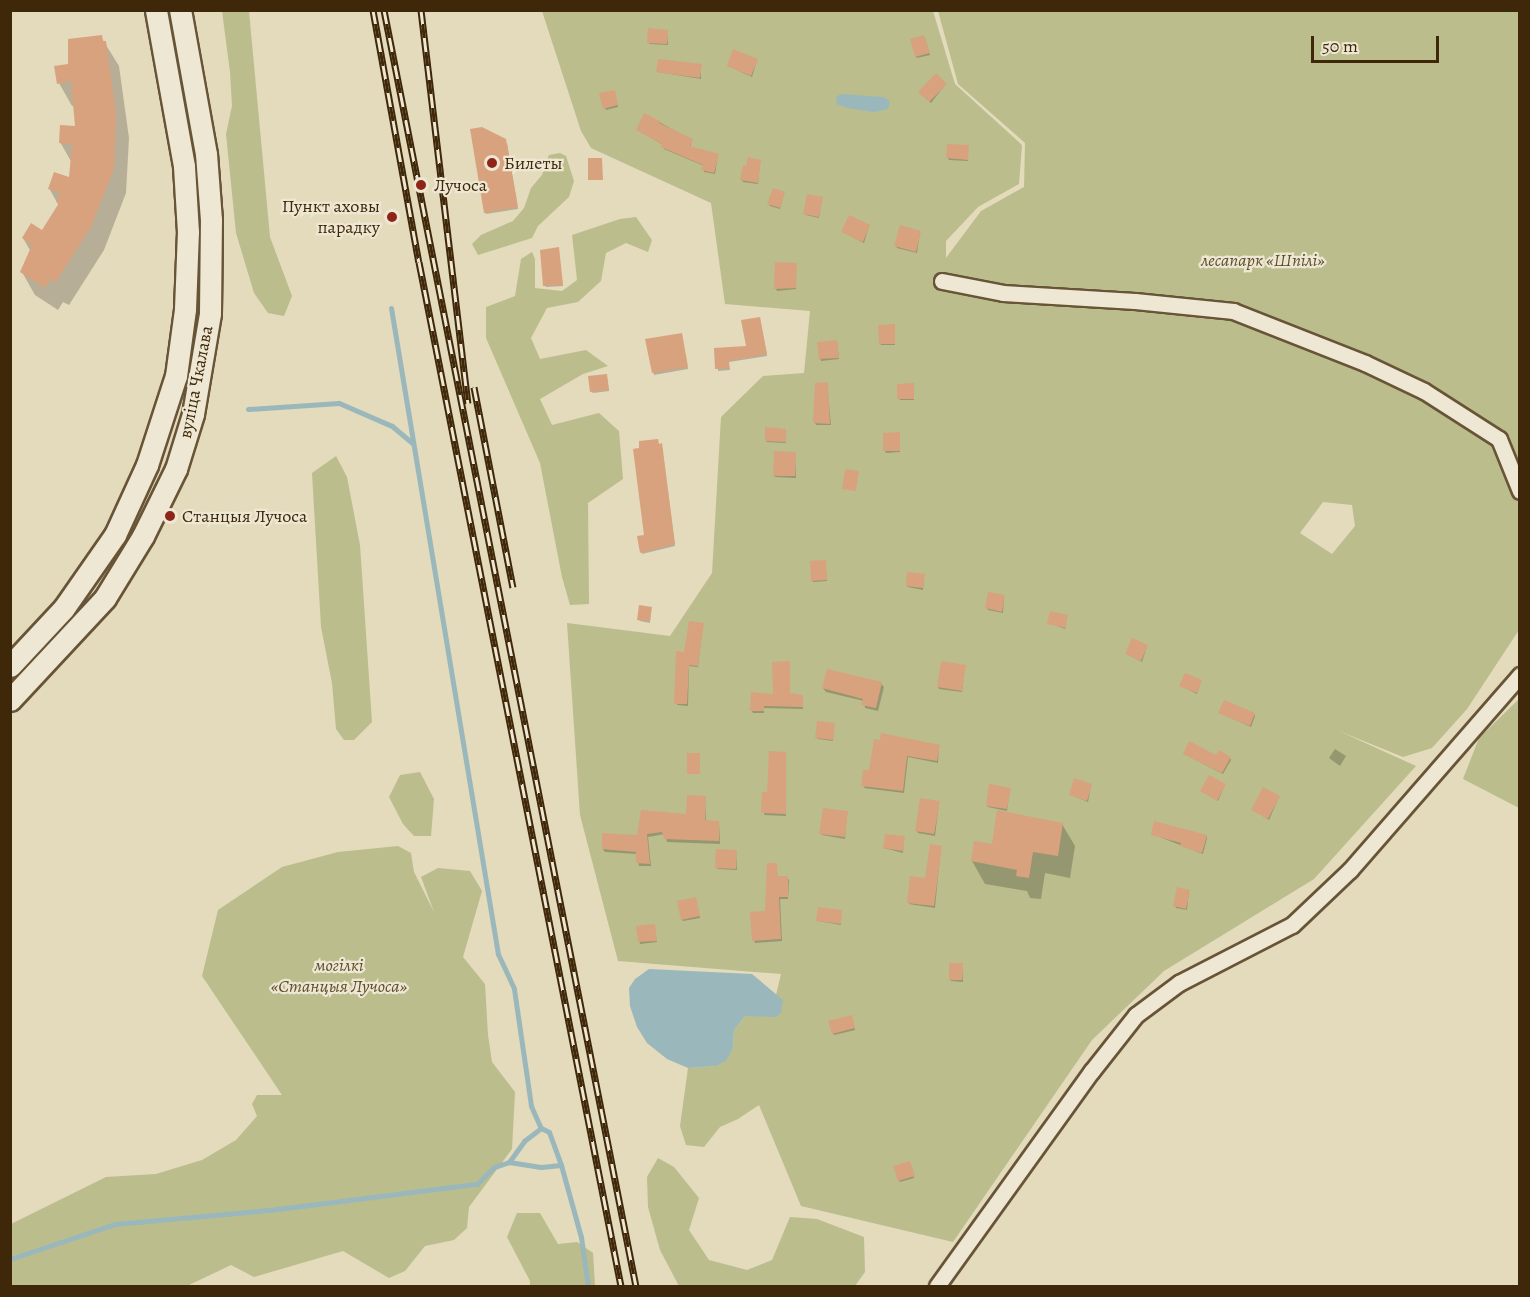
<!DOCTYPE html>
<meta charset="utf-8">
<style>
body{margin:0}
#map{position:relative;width:1530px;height:1297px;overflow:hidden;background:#e4dabc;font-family:Alegreya,serif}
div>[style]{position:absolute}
.green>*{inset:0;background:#bbbd8c}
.water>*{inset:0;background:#9ab8bb}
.shadow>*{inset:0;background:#0003}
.stream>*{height:5px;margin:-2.5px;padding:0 2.5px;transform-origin:2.5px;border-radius:2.5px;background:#9ab8bb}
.building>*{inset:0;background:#d8a27e}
.roads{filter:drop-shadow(2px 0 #685436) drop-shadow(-2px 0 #685436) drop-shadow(0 2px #685436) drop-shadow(0 -2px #685436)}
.minor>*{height:15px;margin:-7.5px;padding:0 7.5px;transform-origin:7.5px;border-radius:7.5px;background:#ede7d3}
.secondary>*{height:21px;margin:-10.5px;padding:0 10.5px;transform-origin:10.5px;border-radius:10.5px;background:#ede7d3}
.rail>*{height:7px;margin-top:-3.5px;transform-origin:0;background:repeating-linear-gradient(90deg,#ede7d3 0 14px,#3f2809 0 28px);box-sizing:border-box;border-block:2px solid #3f2809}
.dots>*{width:16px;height:16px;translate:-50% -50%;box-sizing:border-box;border:3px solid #ede7d3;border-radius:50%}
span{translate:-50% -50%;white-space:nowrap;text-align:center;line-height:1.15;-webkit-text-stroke:4.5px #ede7d3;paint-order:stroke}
.poi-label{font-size:18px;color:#3f2809}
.left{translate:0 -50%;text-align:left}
.right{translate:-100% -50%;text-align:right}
.park-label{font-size:18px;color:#5e4d2a;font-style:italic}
.street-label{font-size:18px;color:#3f2809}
.frame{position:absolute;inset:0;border:12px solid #3f2809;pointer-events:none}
.scale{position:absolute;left:1311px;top:36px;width:128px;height:27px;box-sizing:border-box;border:3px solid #3f2809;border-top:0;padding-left:8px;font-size:18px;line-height:21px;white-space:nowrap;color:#3f2809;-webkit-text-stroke:4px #ede7d3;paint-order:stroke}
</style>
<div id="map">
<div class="green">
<div style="clip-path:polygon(222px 11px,249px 11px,270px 237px,292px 296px,284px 316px,268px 313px,254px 293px,236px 233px,226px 134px,232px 106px,230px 72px)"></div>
<div style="clip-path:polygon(evenodd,542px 11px,933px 11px,955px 84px,1022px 145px,1019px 184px,978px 207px,946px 241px,946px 258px,981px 211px,1024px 187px,1025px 143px,958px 84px,938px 11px,1519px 11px,1519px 630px,1467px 709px,1432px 748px,1403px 757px,1339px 731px,1416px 766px,1314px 879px,1164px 971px,1092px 1040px,953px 1242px,801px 1206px,759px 1105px,738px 1119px,720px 1127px,704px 1147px,686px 1145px,680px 1126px,688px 1068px,716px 1066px,733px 1048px,734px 1030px,745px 1016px,771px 1016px,781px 974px,618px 961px,580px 815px,567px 623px,670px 636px,712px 573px,721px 417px,763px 376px,804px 373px,810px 311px,725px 304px,711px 203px,591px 148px,581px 131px,542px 11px,1323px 502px,1352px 505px,1355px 526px,1332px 554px,1300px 533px,1323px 502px)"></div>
<div style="clip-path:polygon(560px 153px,566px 156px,574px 181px,569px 197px,538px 226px,532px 238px,478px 255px,472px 244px,481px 235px,513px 221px,524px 208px,531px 188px,542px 175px,549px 155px)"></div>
<div style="clip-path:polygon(636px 217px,652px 240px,648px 252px,626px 243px,606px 253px,601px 281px,578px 302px,547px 308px,531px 338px,540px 359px,586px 350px,608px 366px,583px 374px,540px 399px,552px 425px,599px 413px,619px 431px,623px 479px,588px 503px,589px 604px,570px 605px,562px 577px,540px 463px,486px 338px,486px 307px,515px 296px,521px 259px,532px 252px,535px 259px,535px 288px,562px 291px,577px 280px,572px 235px,620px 219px)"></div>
<div style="clip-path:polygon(336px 456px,347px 477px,360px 545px,372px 722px,354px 740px,344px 740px,336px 729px,332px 683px,321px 627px,312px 473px)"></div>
<div style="clip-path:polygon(1519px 699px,1519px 808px,1463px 779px,1479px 738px)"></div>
<div style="clip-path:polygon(420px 772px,434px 799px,431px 836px,414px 836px,403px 824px,389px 797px,400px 775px)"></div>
<div style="clip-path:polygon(398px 846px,411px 853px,414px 872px,434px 912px,421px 877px,438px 868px,470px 871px,482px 891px,463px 957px,485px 984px,488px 1035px,492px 1062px,515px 1092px,512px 1149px,469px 1207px,467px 1228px,454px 1240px,425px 1246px,405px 1271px,389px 1278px,343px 1251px,254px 1277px,231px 1265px,187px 1286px,11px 1286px,11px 1224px,106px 1177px,156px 1174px,202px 1160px,236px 1140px,257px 1116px,252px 1104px,257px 1095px,282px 1095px,202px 976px,218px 910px,282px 867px,338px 852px)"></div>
<div style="clip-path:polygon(658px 1158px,674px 1167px,699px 1198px,689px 1230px,709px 1260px,747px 1270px,772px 1260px,790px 1217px,817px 1219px,864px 1237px,865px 1272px,855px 1286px,679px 1286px,660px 1250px,648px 1207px,647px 1177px)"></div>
<div style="clip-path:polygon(517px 1213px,540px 1213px,558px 1244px,577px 1242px,593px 1253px,595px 1286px,530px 1286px,530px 1281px,507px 1237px)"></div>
</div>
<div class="water">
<div style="clip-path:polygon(841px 94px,884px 97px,890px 102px,888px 109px,874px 112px,847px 108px,837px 104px,836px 97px)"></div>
<div style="clip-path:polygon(649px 969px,752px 974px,783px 1000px,781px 1013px,776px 1017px,745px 1016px,734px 1030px,733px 1048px,726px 1061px,716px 1066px,688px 1068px,667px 1059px,647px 1043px,637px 1027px,630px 1006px,629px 988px,635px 979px)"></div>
</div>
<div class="shadow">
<div style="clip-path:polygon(667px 31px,668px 45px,650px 44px,648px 42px)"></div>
<div style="clip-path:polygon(101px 37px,119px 66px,129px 138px,126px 193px,104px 250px,69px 305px,63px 302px,58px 310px,35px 295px,22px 272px,31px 252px,23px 238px,42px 232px,59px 206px,49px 188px,71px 180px,72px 163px,60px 142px,76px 128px,74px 106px,72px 106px,59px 83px,69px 65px)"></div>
<div style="clip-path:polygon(925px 38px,930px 55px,917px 58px,916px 57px)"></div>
<div style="clip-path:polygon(757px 60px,752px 77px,728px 66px)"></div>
<div style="clip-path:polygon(701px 65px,701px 79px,658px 72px)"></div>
<div style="clip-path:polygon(945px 85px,931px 103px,921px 94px)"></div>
<div style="clip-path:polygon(615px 93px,618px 107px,606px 110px,605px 108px)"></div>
<div style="clip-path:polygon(659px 122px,692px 140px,690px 148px,718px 155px,715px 174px,704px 172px,704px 166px,664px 149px,663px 145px,638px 130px)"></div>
<div style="clip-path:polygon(507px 143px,518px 209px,486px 214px,485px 212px)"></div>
<div style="clip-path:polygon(968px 147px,968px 161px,949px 160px,948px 158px)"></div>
<div style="clip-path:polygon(760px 161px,758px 184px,743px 182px,742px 180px)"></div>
<div style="clip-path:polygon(784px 194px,780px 209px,770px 206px,769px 204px)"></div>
<div style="clip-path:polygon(822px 198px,819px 218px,806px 215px,805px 214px)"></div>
<div style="clip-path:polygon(869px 226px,864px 243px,843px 232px)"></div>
<div style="clip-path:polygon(920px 232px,917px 253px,897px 248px,896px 246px)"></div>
<div style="clip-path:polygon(558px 249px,563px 286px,546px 287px,545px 286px)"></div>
<div style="clip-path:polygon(796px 264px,796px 289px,777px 291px,776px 289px)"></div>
<div style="clip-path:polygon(760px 320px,767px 356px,729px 362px,730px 370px,718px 371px,716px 350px,747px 348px)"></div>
<div style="clip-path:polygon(894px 326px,895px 345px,881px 345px,880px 343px)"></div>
<div style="clip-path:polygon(682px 336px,688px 369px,654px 375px,647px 340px)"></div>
<div style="clip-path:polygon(837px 342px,839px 359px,821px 361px,819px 343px)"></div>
<div style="clip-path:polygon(607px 378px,609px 391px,593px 393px,592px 392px)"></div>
<div style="clip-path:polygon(827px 384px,831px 425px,816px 425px,815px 423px)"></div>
<div style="clip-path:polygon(913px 385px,914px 400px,900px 400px,899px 399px)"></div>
<div style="clip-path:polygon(786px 430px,786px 443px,767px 442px,766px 441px)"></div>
<div style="clip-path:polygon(899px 434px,900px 452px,886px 453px,885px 451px)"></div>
<div style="clip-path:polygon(658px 445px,662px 447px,675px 546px,642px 554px)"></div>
<div style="clip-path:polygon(795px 453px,796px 478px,775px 477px,774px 475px)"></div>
<div style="clip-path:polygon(825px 562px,827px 581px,813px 582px,812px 580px)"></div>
<div style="clip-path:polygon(924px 576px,923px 590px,908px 587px,907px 586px)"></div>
<div style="clip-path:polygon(1004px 596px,1003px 613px,988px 610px,987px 608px)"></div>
<div style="clip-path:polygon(651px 609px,650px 623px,640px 621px,638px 619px)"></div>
<div style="clip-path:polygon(1067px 617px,1065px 629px,1049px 623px)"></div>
<div style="clip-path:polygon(703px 625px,698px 667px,689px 666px,688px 706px,677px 705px,685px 653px)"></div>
<div style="clip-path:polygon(1147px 646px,1142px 662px,1127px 654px)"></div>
<div style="clip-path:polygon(790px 665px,790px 695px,802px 696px,803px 709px,764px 708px,764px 713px,753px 713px,752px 711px,775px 695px)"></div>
<div style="clip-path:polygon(965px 666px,962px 692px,939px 689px,938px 687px)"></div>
<div style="clip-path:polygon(1201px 681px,1197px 694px,1181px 686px)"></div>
<div style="clip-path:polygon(881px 684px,884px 687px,878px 711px,865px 708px,864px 701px,826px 692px,823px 688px)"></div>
<div style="clip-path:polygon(1220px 713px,1254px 714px,1255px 716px,1251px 727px)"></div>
<div style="clip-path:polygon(834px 724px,833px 741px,818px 739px,817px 738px)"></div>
<div style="clip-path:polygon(875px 741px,939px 747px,938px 763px,908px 757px,904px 793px,864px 788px,870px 772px)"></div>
<div style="clip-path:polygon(1335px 749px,1346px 756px,1340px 766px,1329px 758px)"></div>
<div style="clip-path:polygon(785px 753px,786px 816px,764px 815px,768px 794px)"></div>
<div style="clip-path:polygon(1184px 754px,1230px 758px,1231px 760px,1223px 774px)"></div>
<div style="clip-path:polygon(1091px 785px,1088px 802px,1071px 795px)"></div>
<div style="clip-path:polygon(1225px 785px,1218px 801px,1202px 791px)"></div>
<div style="clip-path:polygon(1010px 789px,1007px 811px,988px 807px,987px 805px)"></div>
<div style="clip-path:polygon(705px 797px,706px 822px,719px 822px,720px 844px,667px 842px,665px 834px,648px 837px,651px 866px,639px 866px,637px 854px,605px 852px,603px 849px,688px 815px)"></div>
<div style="clip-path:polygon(1279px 797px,1269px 820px,1252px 809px)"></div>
<div style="clip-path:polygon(939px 803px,935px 836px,918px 833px,917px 831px)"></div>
<div style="clip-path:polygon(847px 813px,845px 839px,822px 835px,821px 833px)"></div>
<div style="clip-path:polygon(1062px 824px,1075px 846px,1070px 878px,1045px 873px,1041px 899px,1030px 898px,1027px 891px,985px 884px,972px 861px,993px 846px)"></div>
<div style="clip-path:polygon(1152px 834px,1206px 836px,1207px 838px,1203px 854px)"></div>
<div style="clip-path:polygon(904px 838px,903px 853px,884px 848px)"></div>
<div style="clip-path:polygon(941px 847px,935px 908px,909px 904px,926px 879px)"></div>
<div style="clip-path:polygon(736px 851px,737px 870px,718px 869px,717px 868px)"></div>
<div style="clip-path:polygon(776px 864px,778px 877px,787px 877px,789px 880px,788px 899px,780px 899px,782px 941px,755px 943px,754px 940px,767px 912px)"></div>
<div style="clip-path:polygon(1189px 891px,1187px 910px,1176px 908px,1175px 906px)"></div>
<div style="clip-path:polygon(696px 901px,700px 918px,683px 921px,682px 920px)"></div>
<div style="clip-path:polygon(841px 911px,841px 925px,818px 921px)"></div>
<div style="clip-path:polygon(654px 926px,657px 942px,640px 944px,638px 927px)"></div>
<div style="clip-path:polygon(962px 965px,963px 982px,951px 981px,950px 979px)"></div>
<div style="clip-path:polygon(852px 1019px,855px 1030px,834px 1035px,833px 1033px)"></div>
<div style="clip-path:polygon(911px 1165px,914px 1178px,900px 1182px,899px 1180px)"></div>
</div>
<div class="stream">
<div style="left:391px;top:308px;width:655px;rotate:80.6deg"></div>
<div style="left:498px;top:954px;width:38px;rotate:65deg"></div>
<div style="left:514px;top:989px;width:118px;rotate:81.7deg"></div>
<div style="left:531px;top:1106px;width:24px;rotate:66deg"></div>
<div style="left:541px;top:1128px;width:9px;rotate:27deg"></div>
<div style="left:549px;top:1132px;width:35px;rotate:70deg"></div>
<div style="left:561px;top:1165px;width:75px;rotate:74.5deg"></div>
<div style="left:581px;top:1237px;width:49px;rotate:81.9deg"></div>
<div style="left:248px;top:409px;width:91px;rotate:-3.8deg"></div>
<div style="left:339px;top:403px;width:58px;rotate:23.5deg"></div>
<div style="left:392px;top:426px;width:26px;rotate:40deg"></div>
<div style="left:509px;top:1162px;width:32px;rotate:9deg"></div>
<div style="left:541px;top:1167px;width:20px;rotate:-6deg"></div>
<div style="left:10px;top:1259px;width:111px;rotate:-18.4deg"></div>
<div style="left:115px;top:1224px;width:156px;rotate:-5.2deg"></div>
<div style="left:270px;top:1210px;width:209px;rotate:-7.2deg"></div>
<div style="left:477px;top:1184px;width:24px;rotate:-45deg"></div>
<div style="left:494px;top:1167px;width:16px;rotate:-18deg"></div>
<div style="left:509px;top:1162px;width:26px;rotate:-54deg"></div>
<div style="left:524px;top:1141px;width:21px;rotate:-37deg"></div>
</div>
<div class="building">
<div style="clip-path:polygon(648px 28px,668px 30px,667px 44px,647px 43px)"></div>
<div style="clip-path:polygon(102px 35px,103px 41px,106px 41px,116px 114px,114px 169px,91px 227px,55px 283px,50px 279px,45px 288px,20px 272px,32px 245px,22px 238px,31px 223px,42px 230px,59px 203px,56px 202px,60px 193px,48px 189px,54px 172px,69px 177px,72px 144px,59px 143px,60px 125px,75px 126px,71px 81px,57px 84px,54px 66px,68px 64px,68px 39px)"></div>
<div style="clip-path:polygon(924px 35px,930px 53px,915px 57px,910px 39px)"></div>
<div style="clip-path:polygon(733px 49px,758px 59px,751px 76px,727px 66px)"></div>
<div style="clip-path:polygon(658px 59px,702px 64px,700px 78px,656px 72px)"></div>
<div style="clip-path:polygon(936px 73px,947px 84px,929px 102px,918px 92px)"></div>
<div style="clip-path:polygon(615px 90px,618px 105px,603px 109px,599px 93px)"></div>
<div style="clip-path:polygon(644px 113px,660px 121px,659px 123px,693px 139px,690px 146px,719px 154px,714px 173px,701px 170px,703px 165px,661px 147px,662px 144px,636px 130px)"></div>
<div style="clip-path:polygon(482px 127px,506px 139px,518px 207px,484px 213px,470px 129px)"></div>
<div style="clip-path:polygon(947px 144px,969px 145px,968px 160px,946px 158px)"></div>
<div style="clip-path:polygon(748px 157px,761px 160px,758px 183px,740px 180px,743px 165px,746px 166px)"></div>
<div style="clip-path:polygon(588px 158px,602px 158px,603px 180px,588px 180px)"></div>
<div style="clip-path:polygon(773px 188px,785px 192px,780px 208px,767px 204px)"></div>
<div style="clip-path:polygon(807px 194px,823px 197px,819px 217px,803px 214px)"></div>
<div style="clip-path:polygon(849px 215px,870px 225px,863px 242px,841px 232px)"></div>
<div style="clip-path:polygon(900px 225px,921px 231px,916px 252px,894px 246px)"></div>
<div style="clip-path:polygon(559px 247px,563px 285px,543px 286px,540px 250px)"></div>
<div style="clip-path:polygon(775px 262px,797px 263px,796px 288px,774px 289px)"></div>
<div style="clip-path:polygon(760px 317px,767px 354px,729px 361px,729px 368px,715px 369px,714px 348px,746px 346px,741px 320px)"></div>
<div style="clip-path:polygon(895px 324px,895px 344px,879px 344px,878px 325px)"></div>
<div style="clip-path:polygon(682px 333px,688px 367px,652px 373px,645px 339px)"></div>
<div style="clip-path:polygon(837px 340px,839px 358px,819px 359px,817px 342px)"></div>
<div style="clip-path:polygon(607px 374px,609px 390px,590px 392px,588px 376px)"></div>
<div style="clip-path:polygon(828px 382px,830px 424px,813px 423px,815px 383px)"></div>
<div style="clip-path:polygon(914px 383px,914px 399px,897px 399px,897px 384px)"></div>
<div style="clip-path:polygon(765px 427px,786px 429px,786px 442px,765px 441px)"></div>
<div style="clip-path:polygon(900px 432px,900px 451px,883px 451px,883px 433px)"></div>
<div style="clip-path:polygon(658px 439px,659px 444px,662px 443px,675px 544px,640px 553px,637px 536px,644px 535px,633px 449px,639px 448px,639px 441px)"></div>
<div style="clip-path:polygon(774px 451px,796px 452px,795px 476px,773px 476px)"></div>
<div style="clip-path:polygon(845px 469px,859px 471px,856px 491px,842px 489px)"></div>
<div style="clip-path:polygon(826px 560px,827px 580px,811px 581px,810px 561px)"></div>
<div style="clip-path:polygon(907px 572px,925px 574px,923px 588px,906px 586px)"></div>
<div style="clip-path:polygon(988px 592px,1005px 595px,1002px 612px,985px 608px)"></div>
<div style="clip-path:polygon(639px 605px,652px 607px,650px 621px,637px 620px)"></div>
<div style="clip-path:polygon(1050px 611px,1068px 615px,1065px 628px,1047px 624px)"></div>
<div style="clip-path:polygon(689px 621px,704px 623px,698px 666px,689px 665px,687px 704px,674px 704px,676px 651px,684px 652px)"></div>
<div style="clip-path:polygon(1132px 638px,1148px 645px,1141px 661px,1125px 654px)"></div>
<div style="clip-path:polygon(790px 661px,790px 693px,803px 695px,803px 707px,764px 706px,764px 711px,750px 711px,751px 692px,773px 694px,772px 662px)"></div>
<div style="clip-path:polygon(941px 661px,966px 665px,962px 691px,937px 687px)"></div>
<div style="clip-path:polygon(827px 669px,882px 682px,876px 708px,861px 705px,863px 699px,822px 688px)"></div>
<div style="clip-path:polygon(1185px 673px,1202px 680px,1197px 693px,1179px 686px)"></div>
<div style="clip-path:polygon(1224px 700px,1255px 713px,1250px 726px,1218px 713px)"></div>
<div style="clip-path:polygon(817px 721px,835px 723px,833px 740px,815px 738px)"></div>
<div style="clip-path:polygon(881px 733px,940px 745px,937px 761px,907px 756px,903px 791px,861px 786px,863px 770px,869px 770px,874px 739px,880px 740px)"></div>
<div style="clip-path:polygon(1189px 741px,1216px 755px,1219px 750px,1231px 757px,1222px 773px,1183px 754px)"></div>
<div style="clip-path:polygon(769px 751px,786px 752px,786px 814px,761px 813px,762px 792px,767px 792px)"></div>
<div style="clip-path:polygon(687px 753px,700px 753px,700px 774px,687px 774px)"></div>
<div style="clip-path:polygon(1209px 775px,1226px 784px,1217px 801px,1200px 791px)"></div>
<div style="clip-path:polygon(1074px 778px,1092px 784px,1087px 801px,1069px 795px)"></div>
<div style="clip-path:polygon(989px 784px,1011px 788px,1007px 809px,986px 806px)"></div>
<div style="clip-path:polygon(1263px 787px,1280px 796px,1268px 819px,1251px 810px)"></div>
<div style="clip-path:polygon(687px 795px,706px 796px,705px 820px,719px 821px,719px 841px,664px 839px,662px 832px,647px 834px,650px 864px,636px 863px,636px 852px,602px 849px,602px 833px,637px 835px,641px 810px,686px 814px)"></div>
<div style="clip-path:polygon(920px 798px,940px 801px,934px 834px,915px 831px)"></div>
<div style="clip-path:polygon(823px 808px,848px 811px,845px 837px,819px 834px)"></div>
<div style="clip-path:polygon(997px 810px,1063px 823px,1058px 856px,1033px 852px,1029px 878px,1016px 876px,1017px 870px,971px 861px,974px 841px,992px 844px)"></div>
<div style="clip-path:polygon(1154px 821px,1207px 835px,1202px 853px,1180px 846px,1181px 843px,1151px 835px)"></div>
<div style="clip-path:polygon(885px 834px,905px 836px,903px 851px,883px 848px)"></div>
<div style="clip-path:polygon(930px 844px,942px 846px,934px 906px,907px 903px,910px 876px,925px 878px)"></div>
<div style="clip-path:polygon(716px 849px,737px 850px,736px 869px,715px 868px)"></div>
<div style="clip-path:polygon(767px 863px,777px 863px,778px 876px,788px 876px,788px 897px,779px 897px,781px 939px,752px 941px,750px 912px,765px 911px)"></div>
<div style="clip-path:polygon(1177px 887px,1190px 890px,1186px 909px,1173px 906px)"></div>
<div style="clip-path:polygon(696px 897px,700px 916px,681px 920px,677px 901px)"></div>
<div style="clip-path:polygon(818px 907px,842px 910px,841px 924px,816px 921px)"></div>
<div style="clip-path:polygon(655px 924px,657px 941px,638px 942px,636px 926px)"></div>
<div style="clip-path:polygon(949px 963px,963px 963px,962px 980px,949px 980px)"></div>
<div style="clip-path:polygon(852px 1015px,855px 1028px,832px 1034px,828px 1021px)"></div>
<div style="clip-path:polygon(910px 1161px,915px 1176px,898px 1181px,893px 1166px)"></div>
</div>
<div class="roads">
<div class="minor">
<div style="left:942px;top:281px;width:62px;rotate:11.1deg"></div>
<div style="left:1003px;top:293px;width:132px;rotate:3.5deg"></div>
<div style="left:1135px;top:301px;width:99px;rotate:5.8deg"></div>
<div style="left:1233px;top:311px;width:142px;rotate:21.5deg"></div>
<div style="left:1365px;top:363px;width:65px;rotate:25.4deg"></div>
<div style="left:1424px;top:391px;width:89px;rotate:32.6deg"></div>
<div style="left:1499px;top:439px;width:56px;rotate:68deg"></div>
<div style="left:937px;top:1286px;width:264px;rotate:-54.3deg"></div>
<div style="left:1091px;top:1072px;width:73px;rotate:-51.7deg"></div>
<div style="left:1136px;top:1015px;width:54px;rotate:-36.7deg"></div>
<div style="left:1179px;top:983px;width:127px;rotate:-27.2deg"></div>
<div style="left:1292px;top:925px;width:80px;rotate:-43.5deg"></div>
<div style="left:1350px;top:870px;width:259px;rotate:-48.9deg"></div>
</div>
<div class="secondary">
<div style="left:10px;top:666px;width:79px;rotate:-47deg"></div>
<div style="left:64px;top:608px;width:89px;rotate:-55.1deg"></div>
<div style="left:115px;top:535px;width:77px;rotate:-65.4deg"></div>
<div style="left:147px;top:465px;width:94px;rotate:-72deg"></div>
<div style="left:176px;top:376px;width:68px;rotate:-82.3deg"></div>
<div style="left:185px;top:309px;width:77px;rotate:-87.8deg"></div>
<div style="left:188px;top:232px;width:66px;rotate:-93.5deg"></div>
<div style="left:184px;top:166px;width:158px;rotate:-100.2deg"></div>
<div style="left:10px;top:700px;width:139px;rotate:-47deg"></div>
<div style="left:105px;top:598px;width:73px;rotate:-58.5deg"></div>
<div style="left:143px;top:536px;width:75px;rotate:-63.8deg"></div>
<div style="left:176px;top:469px;width:58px;rotate:-72.8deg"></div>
<div style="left:193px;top:414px;width:102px;rotate:-80.4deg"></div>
<div style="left:210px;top:313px;width:93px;rotate:-89.4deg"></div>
<div style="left:211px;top:220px;width:66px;rotate:-94.3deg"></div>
<div style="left:206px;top:154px;width:146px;rotate:-100.2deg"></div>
</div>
</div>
<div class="rail">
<div style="left:373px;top:10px;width:256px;rotate:79.7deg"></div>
<div style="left:419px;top:262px;width:1044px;rotate:78.84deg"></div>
<div style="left:384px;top:10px;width:1301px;rotate:78.83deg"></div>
<div style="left:421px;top:10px;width:396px;rotate:83.2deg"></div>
<div style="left:474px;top:387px;width:204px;rotate:79deg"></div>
</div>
<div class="dots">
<div style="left:492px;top:163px;background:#8f2418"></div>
<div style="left:421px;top:185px;background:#8f2418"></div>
<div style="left:392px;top:217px;background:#8f2418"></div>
<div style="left:170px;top:516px;background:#8f2418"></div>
</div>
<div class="poi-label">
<span class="left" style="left:504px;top:163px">Билеты</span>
<span class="left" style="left:434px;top:185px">Лучоса</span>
<span class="right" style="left:380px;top:217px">Пункт аховы<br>парадку</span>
<span class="left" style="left:182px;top:516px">Станцыя Лучоса</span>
</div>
<div class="park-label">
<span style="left:1263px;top:260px">лесапарк «Шпілі»</span>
<span style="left:339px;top:976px">могілкі<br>«Станцыя Лучоса»</span>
</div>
<div class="street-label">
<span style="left:196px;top:382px;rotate:-79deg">вуліца Чкалава</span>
</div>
<div class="frame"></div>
<div class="scale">50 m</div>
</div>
